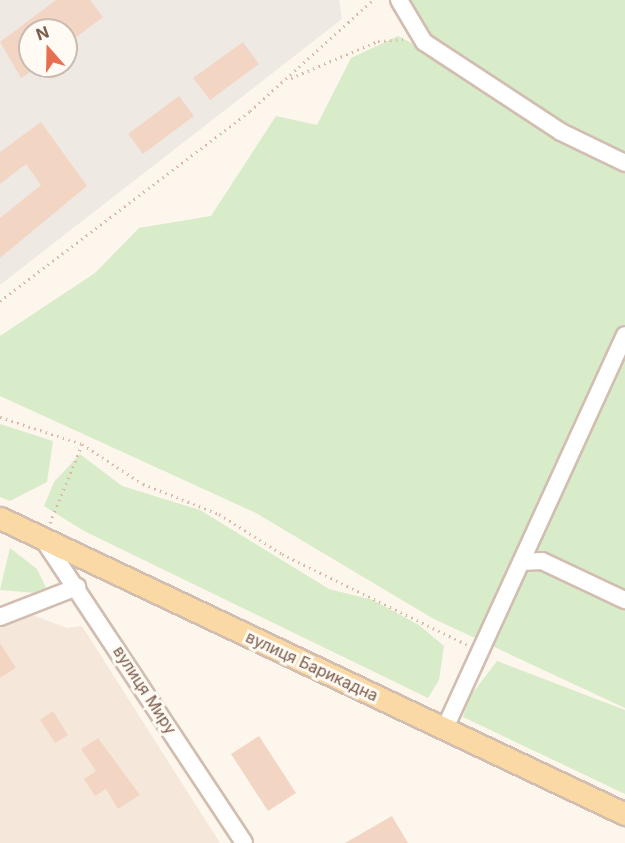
<!DOCTYPE html>
<meta charset="utf-8">
<style>
body{margin:0}
#map{position:relative;width:625px;height:843px;overflow:hidden;background:#fdf6ec;font-family:Inter,sans-serif}
div>[style]{position:absolute}
.residential>*{inset:0;background:#f5e8da}
.industrial>*{inset:0;background:#efe9e4}
.green>*{inset:0;background:#d8ecc9}
.building>*{inset:0;background:#f3d5c3}
.path>*{height:3px;margin-top:-1.5px;transform-origin:0;background:repeating-linear-gradient(90deg,#d9b8a5 0 1.5px,transparent 0 6px)}
.roads{filter:drop-shadow(2px 0 #d1beb0) drop-shadow(-2px 0 #d1beb0) drop-shadow(0 2px #d1beb0) drop-shadow(0 -2px #d1beb0)}
.minor>*{height:16px;margin:-8px;padding:0 8px;transform-origin:8px;border-radius:8px;background:#fff}
.major>*{height:21px;margin:-10.5px;padding:0 10.5px;transform-origin:10.5px;border-radius:10.5px;background:#fbd9a5}
span{translate:-50% -50%;white-space:nowrap;text-align:center;line-height:1.15;-webkit-text-stroke:6px #fffaf3;paint-order:stroke}
.street-label{font-size:16px;color:#7a5c4d}
.north{position:absolute;left:18px;top:18px;width:60px;height:60px;box-sizing:border-box;background:#fffaf3;border:2px solid #cabbb1;border-radius:50%;rotate:340deg;font-size:16px;font-weight:700;line-height:24px;text-align:center;color:#7a5c4d}
.north::after{content:'';display:block;margin:auto;width:21px;height:27px;background:#e76f51;clip-path:polygon(50% 0,100% 100%,50% 72%,0 100%)}
</style>
<div id="map">
<div class="residential">
<div style="clip-path:polygon(30px 614px,67px 628px,82px 626px,220px 843px,0 843px,0 625px)"></div>
</div>
<div class="industrial">
<div style="clip-path:polygon(evenodd,0 0,339px 0,342px 19px,0 285px,0 0,30px 30px,66px 30px,66px 66px,30px 66px,30px 30px)"></div>
</div>
<div class="green">
<div style="clip-path:polygon(398px 0,625px 0,625px 154px,540px 110px,625px 157px,625px 708px,432px 618px,256px 513px,0 396px,0 336px,95px 273px,139px 228px,211px 216px,276px 116px,317px 125px,351px 58px,398px 36px,506px 92px,423px 46px)"></div>
<div style="clip-path:polygon(0 424px,53px 441px,47px 482px,10px 501px,0 497px)"></div>
<div style="clip-path:polygon(80px 454px,122px 486px,200px 510px,329px 589px,373px 600px,419px 625px,444px 646px,439px 680px,428px 698px,84px 531px,44px 506px,54px 482px)"></div>
<div style="clip-path:polygon(10px 548px,37px 569px,49px 594px,0 590px)"></div>
<div style="clip-path:polygon(497px 661px,625px 710px,625px 794px,463px 717px,468px 699px)"></div>
</div>
<div class="building">
<div style="clip-path:polygon(56px 0,90px 0,103px 17px,66px 45px,66px 30px,30px 30px,30px 72px,21px 78px,0 42px)"></div>
<div style="clip-path:polygon(243px 42px,259px 64px,210px 100px,193px 78px)"></div>
<div style="clip-path:polygon(179px 96px,194px 116px,143px 154px,128px 134px)"></div>
<div style="clip-path:polygon(41px 122px,87px 186px,0 258px,0 218px,41px 185px,26px 164px,0 184px,0 152px)"></div>
<div style="clip-path:polygon(0 643px,16px 668px,0 678px)"></div>
<div style="clip-path:polygon(53px 711px,68px 735px,55px 743px,40px 720px)"></div>
<div style="clip-path:polygon(259px 736px,296px 793px,268px 811px,231px 754px)"></div>
<div style="clip-path:polygon(98px 738px,140px 795px,118px 809px,106px 789px,95px 796px,84px 779px,96px 771px,81px 749px)"></div>
<div style="clip-path:polygon(392px 816px,408px 843px,345px 843px)"></div>
</div>
<div class="path">
<div style="left:291px;top:78px;width:95px;rotate:-23deg"></div>
<div style="left:378px;top:41px;width:27px;rotate:-4deg"></div>
<div style="left:0;top:301px;width:314px;rotate:-37.2deg"></div>
<div style="left:250px;top:111px;width:166px;rotate:-42.1deg"></div>
<div style="left:0;top:417px;width:86px;rotate:18.2deg"></div>
<div style="left:82px;top:444px;width:73px;rotate:33.3deg"></div>
<div style="left:143px;top:484px;width:82px;rotate:21.5deg"></div>
<div style="left:219px;top:514px;width:75px;rotate:32.4deg"></div>
<div style="left:282px;top:554px;width:207px;rotate:26.1deg"></div>
<div style="left:50px;top:523px;width:85px;rotate:-67.9deg"></div>
</div>
<div class="roads">
<div class="minor">
<div style="left:399px;top:0;width:49px;rotate:59.2deg"></div>
<div style="left:424px;top:42px;width:164px;rotate:33.3deg"></div>
<div style="left:561px;top:132px;width:71px;rotate:25.8deg"></div>
<div style="left:43px;top:539px;width:364px;rotate:56.5deg"></div>
<div style="left:522px;top:562px;width:20px;rotate:-3deg"></div>
<div style="left:542px;top:561px;width:92px;rotate:25.2deg"></div>
<div style="left:0;top:617px;width:83px;rotate:-21.3deg"></div>
<div style="left:445px;top:728px;width:432px;rotate:-65.4deg"></div>
</div>
<div class="major">
<div style="left:0;top:518px;width:692px;rotate:25.34deg"></div>
</div>
</div>
<div class="street-label">
<span style="left:312px;top:666px;rotate:25deg">вулиця Барикадна</span>
<span style="left:145px;top:690px;rotate:57deg">вулиця Миру</span>
</div>
<div class="north">N</div>
</div>
